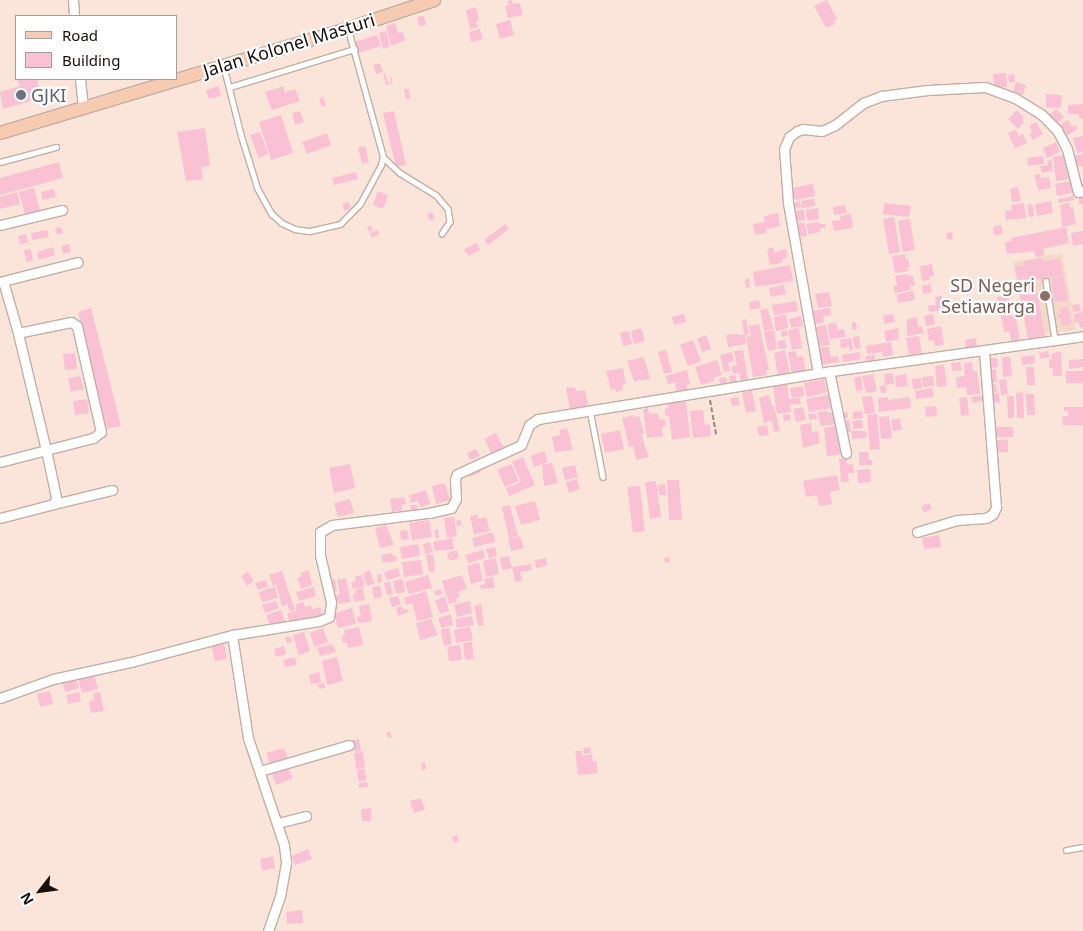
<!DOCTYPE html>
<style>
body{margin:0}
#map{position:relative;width:1083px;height:931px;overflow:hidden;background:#fbe5da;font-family:"Noto Sans",sans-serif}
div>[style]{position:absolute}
.built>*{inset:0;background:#f4d8c9}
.building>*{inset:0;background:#fac1d4}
.path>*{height:2px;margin-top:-1px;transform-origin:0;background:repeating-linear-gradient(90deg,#988880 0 5px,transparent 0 7.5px)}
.roads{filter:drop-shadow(1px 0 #c3aea4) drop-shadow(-1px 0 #c3aea4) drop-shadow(0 1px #c3aea4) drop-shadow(0 -1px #c3aea4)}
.service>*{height:4.5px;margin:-2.25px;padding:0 2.25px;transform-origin:2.25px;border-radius:2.25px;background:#fff}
.minor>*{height:9px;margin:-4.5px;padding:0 4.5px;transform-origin:4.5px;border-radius:4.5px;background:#fff}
.primary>*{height:12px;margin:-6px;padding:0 6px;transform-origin:6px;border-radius:6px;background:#f7cbb2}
.dots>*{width:14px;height:14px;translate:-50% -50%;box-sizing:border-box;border:2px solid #fff;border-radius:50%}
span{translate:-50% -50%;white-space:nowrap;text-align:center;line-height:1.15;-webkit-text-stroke:4.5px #fff;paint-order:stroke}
.street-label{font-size:18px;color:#160f0b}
.worship-label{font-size:18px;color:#5b616d}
.left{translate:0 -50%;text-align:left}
.education-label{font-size:18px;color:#785e54}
.right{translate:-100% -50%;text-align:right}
.legend{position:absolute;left:15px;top:15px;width:162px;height:65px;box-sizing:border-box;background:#fff;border:1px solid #a29f9d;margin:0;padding:6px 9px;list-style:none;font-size:15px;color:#160f0b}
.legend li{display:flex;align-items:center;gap:10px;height:25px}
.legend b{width:25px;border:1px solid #a29f9d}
.north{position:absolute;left:15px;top:866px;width:50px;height:50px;-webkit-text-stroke:4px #fff;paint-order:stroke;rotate:240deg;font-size:14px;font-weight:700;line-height:20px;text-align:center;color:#160f0b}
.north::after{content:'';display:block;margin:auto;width:18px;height:22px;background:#160f0b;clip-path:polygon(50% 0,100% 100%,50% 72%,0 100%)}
</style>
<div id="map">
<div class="built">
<div style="clip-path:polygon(1062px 253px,1076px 330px,1027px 336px,1013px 262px)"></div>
</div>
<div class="building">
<div style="clip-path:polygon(512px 0,513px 4px,520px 3px,523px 15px,508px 18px,505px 6px,509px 5px,507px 1px)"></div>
<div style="clip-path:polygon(827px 0,837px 19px,834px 21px,835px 24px,826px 28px,814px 6px)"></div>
<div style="clip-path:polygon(476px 7px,479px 21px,476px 22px,478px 27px,470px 29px,466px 10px)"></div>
<div style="clip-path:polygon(424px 16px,426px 25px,419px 26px,417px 17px)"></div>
<div style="clip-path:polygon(510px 20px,514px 35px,500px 39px,496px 24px)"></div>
<div style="clip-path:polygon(395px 23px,398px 33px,403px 32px,405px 40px,391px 46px,386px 26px)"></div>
<div style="clip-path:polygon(480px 29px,483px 39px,471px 42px,469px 32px)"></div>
<div style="clip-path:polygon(386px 31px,390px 47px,383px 49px,379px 33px)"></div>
<div style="clip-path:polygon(377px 35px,381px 46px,358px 53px,355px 42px)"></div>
<div style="clip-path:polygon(380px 63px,383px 72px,376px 74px,373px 65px)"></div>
<div style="clip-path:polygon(385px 73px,388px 83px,391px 82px,390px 76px,391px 76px,393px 83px,386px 85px,383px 74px)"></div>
<div style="clip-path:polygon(1006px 73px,1007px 87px,994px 88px,993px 74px)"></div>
<div style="clip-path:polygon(1014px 74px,1015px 82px,1009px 82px,1008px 75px)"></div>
<div style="clip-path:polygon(17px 79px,37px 79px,42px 98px,3px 109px,0 92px,20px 86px)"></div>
<div style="clip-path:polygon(1016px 82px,1026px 85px,1023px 95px,1013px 93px)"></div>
<div style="clip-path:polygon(219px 86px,221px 96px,209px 99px,206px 90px)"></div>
<div style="clip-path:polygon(283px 86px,285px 92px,295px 89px,300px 101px,272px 110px,265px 92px)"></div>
<div style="clip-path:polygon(404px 89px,409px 89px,410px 99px,406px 99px)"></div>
<div style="clip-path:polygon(1046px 94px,1062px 95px,1061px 108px,1046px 107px)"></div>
<div style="clip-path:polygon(323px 97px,326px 105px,322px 107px,319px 98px)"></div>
<div style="clip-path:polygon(1083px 104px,1083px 118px,1079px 119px,1079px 114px,1068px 114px,1068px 105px)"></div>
<div style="clip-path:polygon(1056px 109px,1064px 117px,1055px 125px,1048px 116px)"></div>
<div style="clip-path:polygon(1017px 110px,1024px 118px,1022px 120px,1024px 122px,1018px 129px,1008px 119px)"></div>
<div style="clip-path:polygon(300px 111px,304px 122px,295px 125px,292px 113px)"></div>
<div style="clip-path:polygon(394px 111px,406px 165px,396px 167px,383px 113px)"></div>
<div style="clip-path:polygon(281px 115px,293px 153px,271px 160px,259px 122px)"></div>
<div style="clip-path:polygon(1068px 120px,1072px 127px,1075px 125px,1078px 129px,1065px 137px,1058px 126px)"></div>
<div style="clip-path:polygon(1036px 122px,1043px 134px,1033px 140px,1029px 134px,1032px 132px,1029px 126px)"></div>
<div style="clip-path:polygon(205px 128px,210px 166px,201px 167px,203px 179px,186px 181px,177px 132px)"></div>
<div style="clip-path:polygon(1016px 130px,1019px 136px,1023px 134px,1027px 143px,1015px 148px,1008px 133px)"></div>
<div style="clip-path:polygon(260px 132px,268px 154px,259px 158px,250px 135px)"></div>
<div style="clip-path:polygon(327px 133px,331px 145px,307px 154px,302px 142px)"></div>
<div style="clip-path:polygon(1083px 136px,1083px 152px,1077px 153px,1073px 138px)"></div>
<div style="clip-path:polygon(1056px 142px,1060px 152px,1047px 158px,1043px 148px)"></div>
<div style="clip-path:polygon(365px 146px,369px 162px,362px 164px,358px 148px)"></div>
<div style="clip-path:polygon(1083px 154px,1083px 166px,1076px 167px,1073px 156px)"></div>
<div style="clip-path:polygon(1064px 155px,1069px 179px,1056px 181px,1053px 157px)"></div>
<div style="clip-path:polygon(1043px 156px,1044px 164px,1028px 166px,1027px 158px)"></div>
<div style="clip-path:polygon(1051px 160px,1053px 171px,1042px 173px,1040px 166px,1048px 165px,1047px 161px)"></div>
<div style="clip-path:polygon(59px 162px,63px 178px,0 195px,0 178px)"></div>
<div style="clip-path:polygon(356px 172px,358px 179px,334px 185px,332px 178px)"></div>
<div style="clip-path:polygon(1040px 174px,1041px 178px,1049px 177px,1051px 188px,1038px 190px,1034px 175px)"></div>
<div style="clip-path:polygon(1071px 181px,1073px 193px,1057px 196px,1055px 184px)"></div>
<div style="clip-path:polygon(813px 184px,815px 196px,795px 200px,792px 188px)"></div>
<div style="clip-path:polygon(1018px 187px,1021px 201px,1012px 202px,1010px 189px)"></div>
<div style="clip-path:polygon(34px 188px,40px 211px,25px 215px,19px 192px)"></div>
<div style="clip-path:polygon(54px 189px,56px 197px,43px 200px,41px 192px)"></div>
<div style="clip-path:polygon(378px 191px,388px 195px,383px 209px,373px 205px)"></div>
<div style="clip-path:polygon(17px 192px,20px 204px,0 209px,0 197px)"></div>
<div style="clip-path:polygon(1073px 196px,1074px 200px,1059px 203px,1058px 199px)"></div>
<div style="clip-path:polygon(1083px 196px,1083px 204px,1079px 204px,1079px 197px)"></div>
<div style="clip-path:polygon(814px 199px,815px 206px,802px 208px,801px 201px)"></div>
<div style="clip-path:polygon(800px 201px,801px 207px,795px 209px,793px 203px)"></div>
<div style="clip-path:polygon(1051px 201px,1053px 213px,1037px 216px,1035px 204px)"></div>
<div style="clip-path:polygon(348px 202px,351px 208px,345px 211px,342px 204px)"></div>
<div style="clip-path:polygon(884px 203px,911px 206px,909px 217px,883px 214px)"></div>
<div style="clip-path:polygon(1024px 203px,1026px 218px,1006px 220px,1005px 211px,1012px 210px,1011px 205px)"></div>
<div style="clip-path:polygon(1069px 203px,1070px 208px,1073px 207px,1076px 224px,1062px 227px,1060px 205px)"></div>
<div style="clip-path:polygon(1032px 204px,1034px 216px,1029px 217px,1027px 205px)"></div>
<div style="clip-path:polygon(845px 205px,847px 213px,834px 215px,833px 207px)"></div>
<div style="clip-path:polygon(818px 208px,819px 219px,807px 221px,806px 210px)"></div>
<div style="clip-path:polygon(804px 210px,805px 220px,797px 221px,796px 211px)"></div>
<div style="clip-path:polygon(432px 212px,435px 218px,430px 221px,427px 215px)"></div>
<div style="clip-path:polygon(778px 213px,780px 226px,766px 229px,767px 233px,755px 235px,753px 224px,765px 222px,764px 216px)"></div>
<div style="clip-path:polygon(851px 214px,853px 228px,834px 231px,832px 221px,841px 220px,840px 216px)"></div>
<div style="clip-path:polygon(894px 217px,900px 252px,889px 254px,883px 219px)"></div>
<div style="clip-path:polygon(910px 219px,915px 250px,903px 252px,898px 221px)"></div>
<div style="clip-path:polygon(819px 222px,820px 224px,825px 224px,825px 228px,820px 228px,821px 232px,808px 234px,807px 224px)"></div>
<div style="clip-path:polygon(797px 223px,805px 223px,807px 236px,798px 237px)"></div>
<div style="clip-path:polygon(505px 224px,509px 229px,488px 245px,484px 240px)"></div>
<div style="clip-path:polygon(371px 225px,373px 230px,369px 232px,367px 227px)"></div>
<div style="clip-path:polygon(1001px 225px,1003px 234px,994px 235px,993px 227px)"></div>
<div style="clip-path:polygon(61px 227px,63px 233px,56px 234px,55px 228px)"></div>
<div style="clip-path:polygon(1066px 227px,1069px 243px,1043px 249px,1044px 256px,1036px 257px,1034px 251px,1007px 254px,1005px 242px,1011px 241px,1011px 238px)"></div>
<div style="clip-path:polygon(47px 230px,49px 237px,32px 240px,31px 233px)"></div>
<div style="clip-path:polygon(378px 230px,379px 234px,372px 238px,370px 233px)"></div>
<div style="clip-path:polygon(1083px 231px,1083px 244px,1073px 246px,1071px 233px)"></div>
<div style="clip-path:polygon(952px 232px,953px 239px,947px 240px,946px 233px)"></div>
<div style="clip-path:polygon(26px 234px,28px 243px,20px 244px,18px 236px)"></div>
<div style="clip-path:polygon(477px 243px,480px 250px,468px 256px,464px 249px)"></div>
<div style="clip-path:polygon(69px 244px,71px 252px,63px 254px,61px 246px)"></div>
<div style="clip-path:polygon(53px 247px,55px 255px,39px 260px,37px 252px)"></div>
<div style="clip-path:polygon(773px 247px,774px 252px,786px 249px,787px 258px,782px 259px,782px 263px,770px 265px,767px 249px)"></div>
<div style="clip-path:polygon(31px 249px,33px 261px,26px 262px,24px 250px)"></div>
<div style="clip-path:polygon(905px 254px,905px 259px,908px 259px,910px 267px,907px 267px,908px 271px,895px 273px,892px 256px)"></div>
<div style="clip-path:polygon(1042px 258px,1043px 262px,1060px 259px,1063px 275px,1035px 280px,1045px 336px,1028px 339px,1015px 267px,1024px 265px,1023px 261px)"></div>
<div style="clip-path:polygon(932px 264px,934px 276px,929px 277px,930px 280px,922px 281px,920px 266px)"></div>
<div style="clip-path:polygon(790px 265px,793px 281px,755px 287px,753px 272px)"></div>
<div style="clip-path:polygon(909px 274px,909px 276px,913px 276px,915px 286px,910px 286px,911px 290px,895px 293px,893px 286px,897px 285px,895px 276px)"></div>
<div style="clip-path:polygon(1063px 276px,1068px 300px,1055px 302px,1051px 279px)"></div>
<div style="clip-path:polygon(749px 278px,750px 287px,746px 288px,745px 279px)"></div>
<div style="clip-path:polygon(930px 284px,932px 292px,923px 294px,922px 286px)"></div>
<div style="clip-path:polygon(784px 285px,786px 294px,771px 297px,769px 288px)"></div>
<div style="clip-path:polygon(913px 291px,915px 300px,898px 303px,897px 294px)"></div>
<div style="clip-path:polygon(829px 292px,832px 306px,818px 308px,815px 294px)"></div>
<div style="clip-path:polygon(1008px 295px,1011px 312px,1000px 314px,997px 297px)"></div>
<div style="clip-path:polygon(942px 296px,944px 310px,929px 312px,928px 306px,936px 305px,935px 297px)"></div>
<div style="clip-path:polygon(759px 300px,761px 308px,750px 310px,749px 302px)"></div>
<div style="clip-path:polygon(796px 301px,798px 311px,774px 315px,772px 305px)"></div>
<div style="clip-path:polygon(1079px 304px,1081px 311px,1073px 312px,1072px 305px)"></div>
<div style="clip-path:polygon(1068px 307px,1071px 324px,1063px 326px,1061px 318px,1058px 319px,1057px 314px,1061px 313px,1060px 308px)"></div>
<div style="clip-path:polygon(91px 308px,121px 426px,107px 429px,78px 312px)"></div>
<div style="clip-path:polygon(767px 308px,774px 329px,764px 331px,760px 310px)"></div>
<div style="clip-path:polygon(830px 308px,831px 315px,823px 316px,824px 322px,812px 324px,810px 311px)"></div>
<div style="clip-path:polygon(1083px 312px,1083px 327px,1080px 328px,1079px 322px,1075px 323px,1074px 314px)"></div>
<div style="clip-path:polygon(1015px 313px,1020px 340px,1011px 341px,1010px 331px,1004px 332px,1001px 315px)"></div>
<div style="clip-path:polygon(684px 314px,686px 322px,674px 325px,672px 317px)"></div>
<div style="clip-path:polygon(786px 314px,788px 328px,776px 331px,774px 317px)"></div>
<div style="clip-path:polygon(893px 314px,895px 322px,884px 324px,883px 315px)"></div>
<div style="clip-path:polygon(933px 314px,935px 324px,926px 326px,924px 316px)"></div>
<div style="clip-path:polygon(801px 316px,803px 326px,791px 328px,789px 319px)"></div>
<div style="clip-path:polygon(917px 317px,918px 327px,922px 326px,923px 333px,907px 336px,907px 319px)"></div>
<div style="clip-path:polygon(746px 319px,749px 334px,744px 335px,742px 320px)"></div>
<div style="clip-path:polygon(856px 322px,857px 329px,853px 330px,851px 323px)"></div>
<div style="clip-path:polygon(836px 323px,838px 330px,844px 329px,846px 337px,830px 339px,828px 324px)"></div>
<div style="clip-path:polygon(759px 324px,769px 370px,766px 370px,767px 375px,753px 377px,746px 337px,751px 336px,749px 326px)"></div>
<div style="clip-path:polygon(826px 325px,830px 345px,815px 347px,814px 342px,818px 341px,815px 327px)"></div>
<div style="clip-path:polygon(941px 326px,944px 345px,935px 346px,934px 340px,929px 341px,927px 329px)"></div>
<div style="clip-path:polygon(641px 328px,645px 341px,634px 344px,631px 331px)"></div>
<div style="clip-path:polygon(799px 328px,802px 348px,792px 350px,788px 330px)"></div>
<div style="clip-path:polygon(898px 328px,899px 339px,886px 342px,884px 331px)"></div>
<div style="clip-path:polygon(774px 330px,777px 349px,768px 351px,764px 332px)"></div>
<div style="clip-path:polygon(629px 331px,632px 344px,623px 346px,620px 333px)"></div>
<div style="clip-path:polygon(787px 331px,788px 336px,782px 337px,781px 332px)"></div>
<div style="clip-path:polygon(734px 334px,745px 335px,746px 344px,728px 347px,726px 335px)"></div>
<div style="clip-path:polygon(706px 335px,711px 349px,702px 352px,697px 339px)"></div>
<div style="clip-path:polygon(859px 336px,861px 348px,855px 349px,853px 337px)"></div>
<div style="clip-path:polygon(919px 336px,922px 353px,909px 355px,906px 338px)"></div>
<div style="clip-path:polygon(851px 338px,853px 350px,850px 351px,849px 346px,841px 348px,840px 340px)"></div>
<div style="clip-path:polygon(976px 338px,977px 346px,966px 348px,965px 340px)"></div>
<div style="clip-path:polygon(693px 340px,701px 361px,688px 366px,680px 345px)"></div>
<div style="clip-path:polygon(785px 340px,787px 348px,779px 349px,777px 341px)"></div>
<div style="clip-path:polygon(891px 342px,893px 355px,883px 357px,882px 352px,867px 354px,866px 346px)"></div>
<div style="clip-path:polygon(829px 347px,831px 357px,838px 356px,839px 362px,820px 365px,818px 348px)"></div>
<div style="clip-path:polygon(666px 350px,672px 372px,664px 374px,658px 352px)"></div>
<div style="clip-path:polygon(743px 350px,748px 381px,741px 382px,739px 373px,733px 374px,732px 366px,737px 365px,734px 351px)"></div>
<div style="clip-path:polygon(785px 350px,790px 374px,778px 376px,774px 353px)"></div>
<div style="clip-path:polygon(796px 351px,797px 357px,803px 356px,806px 372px,792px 374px,788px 352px)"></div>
<div style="clip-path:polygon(1048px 351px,1050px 357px,1040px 359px,1039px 353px)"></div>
<div style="clip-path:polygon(732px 352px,734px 361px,728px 363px,730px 371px,724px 372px,720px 355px)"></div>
<div style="clip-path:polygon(859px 352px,861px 359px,843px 362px,842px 355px)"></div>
<div style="clip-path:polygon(1061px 352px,1062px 376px,1053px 376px,1053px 368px,1049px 368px,1049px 360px,1052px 359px,1052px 353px)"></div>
<div style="clip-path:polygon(75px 353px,77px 369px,65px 370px,63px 354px)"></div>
<div style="clip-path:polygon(875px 355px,876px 363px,867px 364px,865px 356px)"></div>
<div style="clip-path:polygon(1034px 355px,1035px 363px,1022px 365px,1021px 357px)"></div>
<div style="clip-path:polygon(644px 357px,650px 379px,634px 381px,627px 361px)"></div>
<div style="clip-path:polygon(1002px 357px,1010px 357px,1012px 376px,1003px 377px)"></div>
<div style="clip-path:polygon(990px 358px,997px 358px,998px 367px,991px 368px)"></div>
<div style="clip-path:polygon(1083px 359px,1083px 367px,1069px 369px,1069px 360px)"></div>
<div style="clip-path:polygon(717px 360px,722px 375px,713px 378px,714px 381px,701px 385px,695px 367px)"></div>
<div style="clip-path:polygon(960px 362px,962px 370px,952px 371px,951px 363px)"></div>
<div style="clip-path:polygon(972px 362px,973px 371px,977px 371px,980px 394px,967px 395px,966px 387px,957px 388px,956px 377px,965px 376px,964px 363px)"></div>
<div style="clip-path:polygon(944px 365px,947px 386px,937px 387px,935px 366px)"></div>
<div style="clip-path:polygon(1026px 367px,1034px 367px,1035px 385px,1027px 385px)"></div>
<div style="clip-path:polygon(623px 368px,626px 384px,622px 385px,623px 390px,616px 392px,615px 389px,611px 390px,606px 371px)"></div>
<div style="clip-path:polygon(996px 369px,997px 382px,989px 383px,988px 370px)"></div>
<div style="clip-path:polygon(687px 370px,690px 384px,686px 385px,687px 390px,677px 393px,675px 382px,668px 384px,666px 376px)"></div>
<div style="clip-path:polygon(1066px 371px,1083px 371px,1083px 383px,1066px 383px)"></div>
<div style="clip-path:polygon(893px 373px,894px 384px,885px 385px,884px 374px)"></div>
<div style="clip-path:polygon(873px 374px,877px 391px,866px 393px,862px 376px)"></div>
<div style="clip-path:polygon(906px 374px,908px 386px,896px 387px,895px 376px)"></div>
<div style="clip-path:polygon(735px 375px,737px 384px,731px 385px,729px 376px)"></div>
<div style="clip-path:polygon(80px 376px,84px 389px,71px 392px,68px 378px)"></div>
<div style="clip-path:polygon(861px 376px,863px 390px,856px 391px,854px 378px)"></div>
<div style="clip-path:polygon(933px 376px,934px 386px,923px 387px,922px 377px)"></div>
<div style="clip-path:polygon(726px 377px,728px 386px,721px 387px,719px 378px)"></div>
<div style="clip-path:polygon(921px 378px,922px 388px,913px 389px,912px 379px)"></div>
<div style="clip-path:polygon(824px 379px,827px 392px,807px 397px,804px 383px)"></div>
<div style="clip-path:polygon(1006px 379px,1008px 394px,1001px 395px,999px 380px)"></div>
<div style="clip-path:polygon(787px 384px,789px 399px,800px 398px,801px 404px,790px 405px,791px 412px,777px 414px,773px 386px)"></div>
<div style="clip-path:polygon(996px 384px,997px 392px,991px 392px,990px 385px)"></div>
<div style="clip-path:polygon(885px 385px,886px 393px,881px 393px,880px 386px)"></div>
<div style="clip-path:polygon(803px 386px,804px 396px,792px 398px,790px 388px)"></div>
<div style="clip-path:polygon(575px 387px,576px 391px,585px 390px,588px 405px,570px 411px,566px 388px)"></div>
<div style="clip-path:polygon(932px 388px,934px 397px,916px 399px,915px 391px)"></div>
<div style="clip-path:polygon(752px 390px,756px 411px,746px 413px,742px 393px)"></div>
<div style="clip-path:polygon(1023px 392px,1024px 418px,1017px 418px,1016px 393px)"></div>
<div style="clip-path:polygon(999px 393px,1000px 402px,992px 404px,990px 394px)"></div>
<div style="clip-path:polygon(833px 394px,835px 407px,809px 412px,806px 399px)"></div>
<div style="clip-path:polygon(1026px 394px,1034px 394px,1035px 415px,1027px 415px)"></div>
<div style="clip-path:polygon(769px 395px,772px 406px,774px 406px,780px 431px,774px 432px,772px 421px,764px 423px,759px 398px)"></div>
<div style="clip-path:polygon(872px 396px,875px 413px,865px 414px,862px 397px)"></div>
<div style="clip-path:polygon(983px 396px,984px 401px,972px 403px,971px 397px)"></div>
<div style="clip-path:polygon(1007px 396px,1014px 396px,1014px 418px,1008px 418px)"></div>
<div style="clip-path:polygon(738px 397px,740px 405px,732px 406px,730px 398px)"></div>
<div style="clip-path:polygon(888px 397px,888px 400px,910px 397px,911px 408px,879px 412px,878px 398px)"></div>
<div style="clip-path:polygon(967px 397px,969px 415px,961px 416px,959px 398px)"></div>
<div style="clip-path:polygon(87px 399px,89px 413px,75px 415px,73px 401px)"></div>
<div style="clip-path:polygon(686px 401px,690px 437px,672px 440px,669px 416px,665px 416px,665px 409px,668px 408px,667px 403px)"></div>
<div style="clip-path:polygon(936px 406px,937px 416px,926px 417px,925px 407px)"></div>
<div style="clip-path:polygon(803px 407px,806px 420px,796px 422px,793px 409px)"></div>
<div style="clip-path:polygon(1064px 407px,1083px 407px,1083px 425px,1062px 425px,1063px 416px,1068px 416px,1068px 411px,1064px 411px)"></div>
<div style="clip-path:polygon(648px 408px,649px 414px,658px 413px,659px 420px,665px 419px,666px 426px,662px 427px,663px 436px,647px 438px,643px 409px)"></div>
<div style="clip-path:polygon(703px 410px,705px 425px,710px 424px,711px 436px,693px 438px,690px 411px)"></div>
<div style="clip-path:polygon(828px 411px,828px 413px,835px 412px,836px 424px,821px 426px,817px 412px)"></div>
<div style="clip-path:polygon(862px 411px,863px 418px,853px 419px,853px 412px)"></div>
<div style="clip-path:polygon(848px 412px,848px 418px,840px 419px,840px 413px)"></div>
<div style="clip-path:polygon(790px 414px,791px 420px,784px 421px,783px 415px)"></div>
<div style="clip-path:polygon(808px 414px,816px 414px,817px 419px,809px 420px)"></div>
<div style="clip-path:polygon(877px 414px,880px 449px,870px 450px,867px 415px)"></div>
<div style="clip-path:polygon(633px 415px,634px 417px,639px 416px,644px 433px,641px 434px,649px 457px,636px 460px,633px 446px,629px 447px,622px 418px)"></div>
<div style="clip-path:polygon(889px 416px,892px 438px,881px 439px,879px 417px)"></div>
<div style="clip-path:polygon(900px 418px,902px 430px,893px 431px,891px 420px)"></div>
<div style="clip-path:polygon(849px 420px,851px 432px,843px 433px,842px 421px)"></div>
<div style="clip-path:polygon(862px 420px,863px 428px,854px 429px,852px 421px)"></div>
<div style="clip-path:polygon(811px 423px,812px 432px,818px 431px,820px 443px,803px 448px,800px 425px)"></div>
<div style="clip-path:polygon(767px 425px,769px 435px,759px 436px,757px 427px)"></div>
<div style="clip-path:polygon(838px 426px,841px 454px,827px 456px,824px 428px)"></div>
<div style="clip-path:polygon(995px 427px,1013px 427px,1013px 437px,995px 437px)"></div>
<div style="clip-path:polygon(567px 428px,573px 450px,555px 452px,552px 437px,561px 435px,559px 430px)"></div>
<div style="clip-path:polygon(620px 430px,624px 449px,605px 453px,601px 434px)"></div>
<div style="clip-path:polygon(852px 431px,866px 431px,867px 438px,852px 439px)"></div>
<div style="clip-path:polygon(496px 433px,504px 448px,492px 454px,484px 439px)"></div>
<div style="clip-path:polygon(996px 440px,1008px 440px,1008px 452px,995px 452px)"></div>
<div style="clip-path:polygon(476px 449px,480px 456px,470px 460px,467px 453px)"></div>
<div style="clip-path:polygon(544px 451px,548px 462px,534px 467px,531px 456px)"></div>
<div style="clip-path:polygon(859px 452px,868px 452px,869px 460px,872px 460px,872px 465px,859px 465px)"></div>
<div style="clip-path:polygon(523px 457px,535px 485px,509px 496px,506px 488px,521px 482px,512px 462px)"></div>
<div style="clip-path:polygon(839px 459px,847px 459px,847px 465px,853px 464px,854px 473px,848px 473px,849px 482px,841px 482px)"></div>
<div style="clip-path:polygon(552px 463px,558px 483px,544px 486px,542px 465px)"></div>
<div style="clip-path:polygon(350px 464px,355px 488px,334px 493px,329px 468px)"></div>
<div style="clip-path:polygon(511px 464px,519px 481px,505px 487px,497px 470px)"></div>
<div style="clip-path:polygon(575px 465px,578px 477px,565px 480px,562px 468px)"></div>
<div style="clip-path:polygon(478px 467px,481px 472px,470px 477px,467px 472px)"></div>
<div style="clip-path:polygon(870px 469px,871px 482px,858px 483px,857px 470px)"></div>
<div style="clip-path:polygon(837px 475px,840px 490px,830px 492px,832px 504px,819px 506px,817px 495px,806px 497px,803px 481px)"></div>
<div style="clip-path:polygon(577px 479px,580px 489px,569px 493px,566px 482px)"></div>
<div style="clip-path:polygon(667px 480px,679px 480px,682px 520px,669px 520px)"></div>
<div style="clip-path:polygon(656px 481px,661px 517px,650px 519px,645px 482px)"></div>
<div style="clip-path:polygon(445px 483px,450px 500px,436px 504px,432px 486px)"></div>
<div style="clip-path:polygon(665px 484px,666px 495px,659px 495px,658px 485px)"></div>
<div style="clip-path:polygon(640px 486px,645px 531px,633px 533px,627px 487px)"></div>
<div style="clip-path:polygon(426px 490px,430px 504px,420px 507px,418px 501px,411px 503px,409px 495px)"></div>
<div style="clip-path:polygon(404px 497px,406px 504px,401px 505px,402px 510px,392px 512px,390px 499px)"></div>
<div style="clip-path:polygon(350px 499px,354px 513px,338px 517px,334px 503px)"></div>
<div style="clip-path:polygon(535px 501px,540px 520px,521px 525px,515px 506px)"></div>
<div style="clip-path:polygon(929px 503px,932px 509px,924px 513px,921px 506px)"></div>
<div style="clip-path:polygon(410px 505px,417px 505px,418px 512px,411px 514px)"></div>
<div style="clip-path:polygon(510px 505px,518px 536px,509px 538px,502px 507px)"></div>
<div style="clip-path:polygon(478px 515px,478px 519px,486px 517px,490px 531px,474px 534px,470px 516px)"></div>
<div style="clip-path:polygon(454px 517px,457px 536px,447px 538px,444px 518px)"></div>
<div style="clip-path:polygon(429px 520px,432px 537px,412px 540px,409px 523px)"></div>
<div style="clip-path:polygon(461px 520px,461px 525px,457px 526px,456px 521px)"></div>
<div style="clip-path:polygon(386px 525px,394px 545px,380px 548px,375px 528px)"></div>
<div style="clip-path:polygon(438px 529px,439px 538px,435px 538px,434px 530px)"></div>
<div style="clip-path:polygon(407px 530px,409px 539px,401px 540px,400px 531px)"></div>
<div style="clip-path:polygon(493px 532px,495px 542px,474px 547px,472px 538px)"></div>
<div style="clip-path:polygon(939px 535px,941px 547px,924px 549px,922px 538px)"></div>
<div style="clip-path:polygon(520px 536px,524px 548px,511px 551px,508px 539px)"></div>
<div style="clip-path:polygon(452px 538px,454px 549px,435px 551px,433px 542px)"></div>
<div style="clip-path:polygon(430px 542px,433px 552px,425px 554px,423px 544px)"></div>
<div style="clip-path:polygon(418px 544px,420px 556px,402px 559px,400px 547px)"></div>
<div style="clip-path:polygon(495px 547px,497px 556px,489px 559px,486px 549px)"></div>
<div style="clip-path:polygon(457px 550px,459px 558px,449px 561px,447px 553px)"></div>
<div style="clip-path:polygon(483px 550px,485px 558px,468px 563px,465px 555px)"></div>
<div style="clip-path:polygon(392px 553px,393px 556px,396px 556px,397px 561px,383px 563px,381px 555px)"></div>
<div style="clip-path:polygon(433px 554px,435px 571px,429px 572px,426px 555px)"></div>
<div style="clip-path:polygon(509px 556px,512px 568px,502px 570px,500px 558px)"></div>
<div style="clip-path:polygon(669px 557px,670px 562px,665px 563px,664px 558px)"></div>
<div style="clip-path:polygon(496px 558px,499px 574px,486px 577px,483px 561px)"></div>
<div style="clip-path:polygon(546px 558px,547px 566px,536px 568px,535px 560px)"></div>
<div style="clip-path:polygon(421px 560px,423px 574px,404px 577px,402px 562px)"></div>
<div style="clip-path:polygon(479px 563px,483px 581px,471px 584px,467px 566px)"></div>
<div style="clip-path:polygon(531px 564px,532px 570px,520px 572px,522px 581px,515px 582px,512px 567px)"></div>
<div style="clip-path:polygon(398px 568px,401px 576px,387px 580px,384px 572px)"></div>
<div style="clip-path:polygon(309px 570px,312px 585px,301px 589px,297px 578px,302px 576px,300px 573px)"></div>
<div style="clip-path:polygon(370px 570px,374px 584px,367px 586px,363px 573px)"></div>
<div style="clip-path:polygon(282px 571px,295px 610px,290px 612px,287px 604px,282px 606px,276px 584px,273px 586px,269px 575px)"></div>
<div style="clip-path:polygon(248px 572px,254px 581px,247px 586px,241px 576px)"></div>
<div style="clip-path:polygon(381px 574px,382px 582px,378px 583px,377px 575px)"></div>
<div style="clip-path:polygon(362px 575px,364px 587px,353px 589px,351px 582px,356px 581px,355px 576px)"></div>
<div style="clip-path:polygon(428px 575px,432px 588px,409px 594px,405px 582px)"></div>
<div style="clip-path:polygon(462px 575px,467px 589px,458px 592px,460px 597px,456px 599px,457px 602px,449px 604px,442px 581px)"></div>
<div style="clip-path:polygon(493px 577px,495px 588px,481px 589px,480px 585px,485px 584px,484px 579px)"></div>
<div style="clip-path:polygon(346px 578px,351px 602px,338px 604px,335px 595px,340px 594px,337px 580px)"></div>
<div style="clip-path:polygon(335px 579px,337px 591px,329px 592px,327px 581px)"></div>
<div style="clip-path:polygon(403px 579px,405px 592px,396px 594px,393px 581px)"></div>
<div style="clip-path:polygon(266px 580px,268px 587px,258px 590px,255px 583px)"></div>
<div style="clip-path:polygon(390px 582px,393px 594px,387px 595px,384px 583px)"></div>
<div style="clip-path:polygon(380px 586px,382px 597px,374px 599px,372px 587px)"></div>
<div style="clip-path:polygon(275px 587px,278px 598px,262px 602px,259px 592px)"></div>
<div style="clip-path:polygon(314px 587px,316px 596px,299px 601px,296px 592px)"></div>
<div style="clip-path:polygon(363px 588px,365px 600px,354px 602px,353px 594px,356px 593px,355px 590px)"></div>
<div style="clip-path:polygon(441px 589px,442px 594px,436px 596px,434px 591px)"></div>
<div style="clip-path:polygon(426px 591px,433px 617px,417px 621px,412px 603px,406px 605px,404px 598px)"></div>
<div style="clip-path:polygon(398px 596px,401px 604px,392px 607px,389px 598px)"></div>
<div style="clip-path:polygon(445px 597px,449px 611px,440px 614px,435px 600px)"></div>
<div style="clip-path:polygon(276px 601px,279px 608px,265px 613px,262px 605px)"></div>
<div style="clip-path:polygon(470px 601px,472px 613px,457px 617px,454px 605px)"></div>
<div style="clip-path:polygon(304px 602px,305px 607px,311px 605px,312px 609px,320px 607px,324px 618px,291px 625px,287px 614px,296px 611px,296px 604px)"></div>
<div style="clip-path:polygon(369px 604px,372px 621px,358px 623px,357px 617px,361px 616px,359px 606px)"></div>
<div style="clip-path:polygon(481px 604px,484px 625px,478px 626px,474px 606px)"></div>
<div style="clip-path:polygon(402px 606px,404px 610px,408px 609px,409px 612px,398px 616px,396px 608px)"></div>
<div style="clip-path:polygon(352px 608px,356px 624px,338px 628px,334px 613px)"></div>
<div style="clip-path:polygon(281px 610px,285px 621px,270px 626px,266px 615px)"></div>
<div style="clip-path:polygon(451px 614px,453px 625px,441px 628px,438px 618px)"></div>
<div style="clip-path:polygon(472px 616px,474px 625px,457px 628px,455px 619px)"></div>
<div style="clip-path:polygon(431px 619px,438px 635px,420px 640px,416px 623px)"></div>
<div style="clip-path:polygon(359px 627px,363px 645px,348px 648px,347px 643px,343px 643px,342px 636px,345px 635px,344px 630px)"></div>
<div style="clip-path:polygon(470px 627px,473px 640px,456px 643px,454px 630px)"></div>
<div style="clip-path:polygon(323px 628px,328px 642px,314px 647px,310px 633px)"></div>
<div style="clip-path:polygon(449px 628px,452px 644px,444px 646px,441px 629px)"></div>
<div style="clip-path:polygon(304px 632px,310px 651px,299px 655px,293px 635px)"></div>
<div style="clip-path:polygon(290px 636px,292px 642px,287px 643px,285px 637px)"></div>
<div style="clip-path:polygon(472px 642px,474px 659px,465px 660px,463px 643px)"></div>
<div style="clip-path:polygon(224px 643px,227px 659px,215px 661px,211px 645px)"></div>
<div style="clip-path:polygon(332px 644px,336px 652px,320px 656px,317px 648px)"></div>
<div style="clip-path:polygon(460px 645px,462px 660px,449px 661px,447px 647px)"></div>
<div style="clip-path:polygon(284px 646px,286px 654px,276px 657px,274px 649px)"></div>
<div style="clip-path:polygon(295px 657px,297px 665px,285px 667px,283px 660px)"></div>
<div style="clip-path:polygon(337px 657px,343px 681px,327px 685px,322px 661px)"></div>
<div style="clip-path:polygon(319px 672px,321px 682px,311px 684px,309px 675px)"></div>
<div style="clip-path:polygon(94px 674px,98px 689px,82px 693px,78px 678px)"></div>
<div style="clip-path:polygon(76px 678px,79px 688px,65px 692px,62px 682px)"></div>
<div style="clip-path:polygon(324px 683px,325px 688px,319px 689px,318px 684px)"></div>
<div style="clip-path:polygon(50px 691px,53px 704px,40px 707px,37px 694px)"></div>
<div style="clip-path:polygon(79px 692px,81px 701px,68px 704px,66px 695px)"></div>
<div style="clip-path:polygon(100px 692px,104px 711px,91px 713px,89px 702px,94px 700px,93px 694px)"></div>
<div style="clip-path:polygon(390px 731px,392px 737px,388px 738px,386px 733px)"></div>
<div style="clip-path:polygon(359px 739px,361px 751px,355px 752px,353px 740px)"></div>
<div style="clip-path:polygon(590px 747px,591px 753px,584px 754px,583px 748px)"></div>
<div style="clip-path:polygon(284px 748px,288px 759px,270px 764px,266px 753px)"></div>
<div style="clip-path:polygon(575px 751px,582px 751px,582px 756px,592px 754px,593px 762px,596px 761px,598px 773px,578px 775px)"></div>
<div style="clip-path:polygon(363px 752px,365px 768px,356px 769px,354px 753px)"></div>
<div style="clip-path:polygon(421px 763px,425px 763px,426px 769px,422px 770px)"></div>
<div style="clip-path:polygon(287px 765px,293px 778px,276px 785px,271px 771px)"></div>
<div style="clip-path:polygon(365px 769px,366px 780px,358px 781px,357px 770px)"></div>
<div style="clip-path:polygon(367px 782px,368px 787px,359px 788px,359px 783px)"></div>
<div style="clip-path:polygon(421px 798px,425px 810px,414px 813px,410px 801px)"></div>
<div style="clip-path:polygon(371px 808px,371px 821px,362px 821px,361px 809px)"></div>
<div style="clip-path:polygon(457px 835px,459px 841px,454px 842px,452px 837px)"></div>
<div style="clip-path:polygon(308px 849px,312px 859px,295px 865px,292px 856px)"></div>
<div style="clip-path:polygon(273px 856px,275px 868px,262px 871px,260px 859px)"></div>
<div style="clip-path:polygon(302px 910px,303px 923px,287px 924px,286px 912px)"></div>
</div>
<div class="path">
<div style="left:710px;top:400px;width:35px;rotate:80deg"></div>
</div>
<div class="roads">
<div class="service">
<div style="left:224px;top:67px;width:73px;rotate:75.8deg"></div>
<div style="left:242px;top:138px;width:53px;rotate:72.6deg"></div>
<div style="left:258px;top:189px;width:29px;rotate:61deg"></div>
<div style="left:272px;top:214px;width:13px;rotate:42deg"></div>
<div style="left:282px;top:223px;width:14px;rotate:25deg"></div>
<div style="left:295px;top:229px;width:15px;rotate:8deg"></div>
<div style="left:310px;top:231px;width:31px;rotate:-13deg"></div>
<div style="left:340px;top:224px;width:28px;rotate:-45deg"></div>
<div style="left:360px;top:204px;width:44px;rotate:-61.7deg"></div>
<div style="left:381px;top:165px;width:8px;rotate:-76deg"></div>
<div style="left:383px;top:157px;width:132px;rotate:-105.4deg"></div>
<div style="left:230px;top:87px;width:130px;rotate:-17deg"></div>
<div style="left:383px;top:157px;width:23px;rotate:43deg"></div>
<div style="left:400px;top:173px;width:42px;rotate:31.4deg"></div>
<div style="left:436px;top:195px;width:18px;rotate:49deg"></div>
<div style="left:448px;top:209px;width:13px;rotate:81deg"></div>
<div style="left:450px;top:222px;width:14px;rotate:124deg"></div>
<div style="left:0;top:162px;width:58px;rotate:-15deg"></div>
<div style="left:1046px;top:281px;width:59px;rotate:81.2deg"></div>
<div style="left:590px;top:410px;width:68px;rotate:79deg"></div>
<div style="left:1066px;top:850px;width:17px;rotate:-10deg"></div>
</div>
<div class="minor">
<div style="left:73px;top:0;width:16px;rotate:86deg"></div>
<div style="left:80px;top:79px;width:29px;rotate:84deg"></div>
<div style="left:0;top:225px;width:64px;rotate:-13.6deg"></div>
<div style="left:829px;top:371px;width:84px;rotate:78.3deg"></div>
<div style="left:818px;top:373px;width:174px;rotate:-100deg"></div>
<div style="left:788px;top:202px;width:53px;rotate:-94.3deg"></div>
<div style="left:784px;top:149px;width:13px;rotate:-67deg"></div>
<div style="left:789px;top:137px;width:10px;rotate:-37deg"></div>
<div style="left:797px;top:131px;width:6px;rotate:-18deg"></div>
<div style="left:803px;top:129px;width:19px;rotate:6deg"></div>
<div style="left:822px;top:131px;width:14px;rotate:-25deg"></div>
<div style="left:835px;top:125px;width:36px;rotate:-38deg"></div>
<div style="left:863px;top:103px;width:19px;rotate:-21deg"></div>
<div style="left:881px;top:96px;width:47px;rotate:-7.3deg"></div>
<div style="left:928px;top:90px;width:57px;rotate:-3deg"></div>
<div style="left:985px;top:87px;width:32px;rotate:20deg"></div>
<div style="left:1015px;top:98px;width:31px;rotate:32deg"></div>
<div style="left:1041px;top:114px;width:23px;rotate:45deg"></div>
<div style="left:1057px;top:130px;width:21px;rotate:62deg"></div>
<div style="left:1067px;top:149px;width:44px;rotate:75.7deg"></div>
<div style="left:1078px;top:192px;width:5px;rotate:-11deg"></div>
<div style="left:0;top:462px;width:48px;rotate:-14.6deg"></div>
<div style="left:46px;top:450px;width:120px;rotate:-103.5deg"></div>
<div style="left:54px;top:504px;width:60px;rotate:-13.6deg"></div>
<div style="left:0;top:518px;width:56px;rotate:-14.5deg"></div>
<div style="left:54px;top:504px;width:7px;rotate:-74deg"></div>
<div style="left:56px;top:497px;width:48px;rotate:-102deg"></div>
<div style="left:46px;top:450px;width:49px;rotate:-14.3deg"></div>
<div style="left:93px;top:438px;width:10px;rotate:-37deg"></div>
<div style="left:101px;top:432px;width:109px;rotate:-102.8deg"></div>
<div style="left:77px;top:326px;width:7px;rotate:-146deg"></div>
<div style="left:71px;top:322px;width:54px;rotate:168.3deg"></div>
<div style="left:18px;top:333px;width:54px;rotate:-106.1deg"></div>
<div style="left:3px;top:281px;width:77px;rotate:-14.2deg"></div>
<div style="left:917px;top:532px;width:42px;rotate:-16.7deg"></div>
<div style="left:957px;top:520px;width:29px;rotate:-4deg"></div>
<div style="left:986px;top:518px;width:8px;rotate:-30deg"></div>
<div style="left:993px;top:514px;width:8px;rotate:-67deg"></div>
<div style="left:996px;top:507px;width:157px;rotate:-94.4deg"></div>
<div style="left:0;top:698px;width:56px;rotate:-19.7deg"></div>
<div style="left:53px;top:679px;width:80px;rotate:-12.3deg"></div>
<div style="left:131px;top:662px;width:105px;rotate:-15deg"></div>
<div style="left:260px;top:771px;width:93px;rotate:-16.3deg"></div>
<div style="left:278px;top:823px;width:29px;rotate:-14deg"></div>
<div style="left:268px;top:931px;width:36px;rotate:-71deg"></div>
<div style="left:280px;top:897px;width:36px;rotate:-80deg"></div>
<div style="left:286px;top:862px;width:17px;rotate:-97deg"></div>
<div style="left:284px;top:845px;width:113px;rotate:-108.6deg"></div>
<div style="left:248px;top:738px;width:104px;rotate:-98.8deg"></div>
<div style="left:232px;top:635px;width:88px;rotate:-9.1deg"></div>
<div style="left:319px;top:621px;width:11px;rotate:-22deg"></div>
<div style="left:329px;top:617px;width:15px;rotate:-82deg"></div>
<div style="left:331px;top:602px;width:48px;rotate:-103.2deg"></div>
<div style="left:320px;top:555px;width:23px;rotate:-90deg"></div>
<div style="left:320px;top:532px;width:14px;rotate:-30deg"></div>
<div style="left:332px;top:525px;width:98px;rotate:-7.1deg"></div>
<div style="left:429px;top:513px;width:23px;rotate:-13deg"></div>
<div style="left:451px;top:508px;width:10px;rotate:-61deg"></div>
<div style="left:456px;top:499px;width:20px;rotate:-93deg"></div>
<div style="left:455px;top:479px;width:5px;rotate:-68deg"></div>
<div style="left:457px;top:474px;width:70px;rotate:-24.4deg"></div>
<div style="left:521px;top:445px;width:22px;rotate:-68deg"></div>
<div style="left:529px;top:425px;width:11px;rotate:-34deg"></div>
<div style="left:538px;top:419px;width:284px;rotate:-9.3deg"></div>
<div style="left:818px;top:373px;width:268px;rotate:-7.9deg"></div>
</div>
<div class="primary">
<div style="left:0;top:133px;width:362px;rotate:-16.7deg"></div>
<div style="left:347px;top:29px;width:92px;rotate:-18.4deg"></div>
</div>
</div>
<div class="dots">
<div style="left:21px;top:95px;background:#6b7280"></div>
<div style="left:1045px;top:296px;background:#8d6e63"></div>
</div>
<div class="street-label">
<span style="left:289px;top:45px;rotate:-17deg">Jalan Kolonel Masturi</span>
</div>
<div class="worship-label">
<span class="left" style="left:31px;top:95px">GJKI</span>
</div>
<div class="education-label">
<span class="right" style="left:1035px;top:296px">SD Negeri<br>Setiawarga</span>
</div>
<ul class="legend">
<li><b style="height:6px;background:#f7cbb2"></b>Road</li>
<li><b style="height:14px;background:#fac1d4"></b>Building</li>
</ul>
<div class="north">N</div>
</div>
